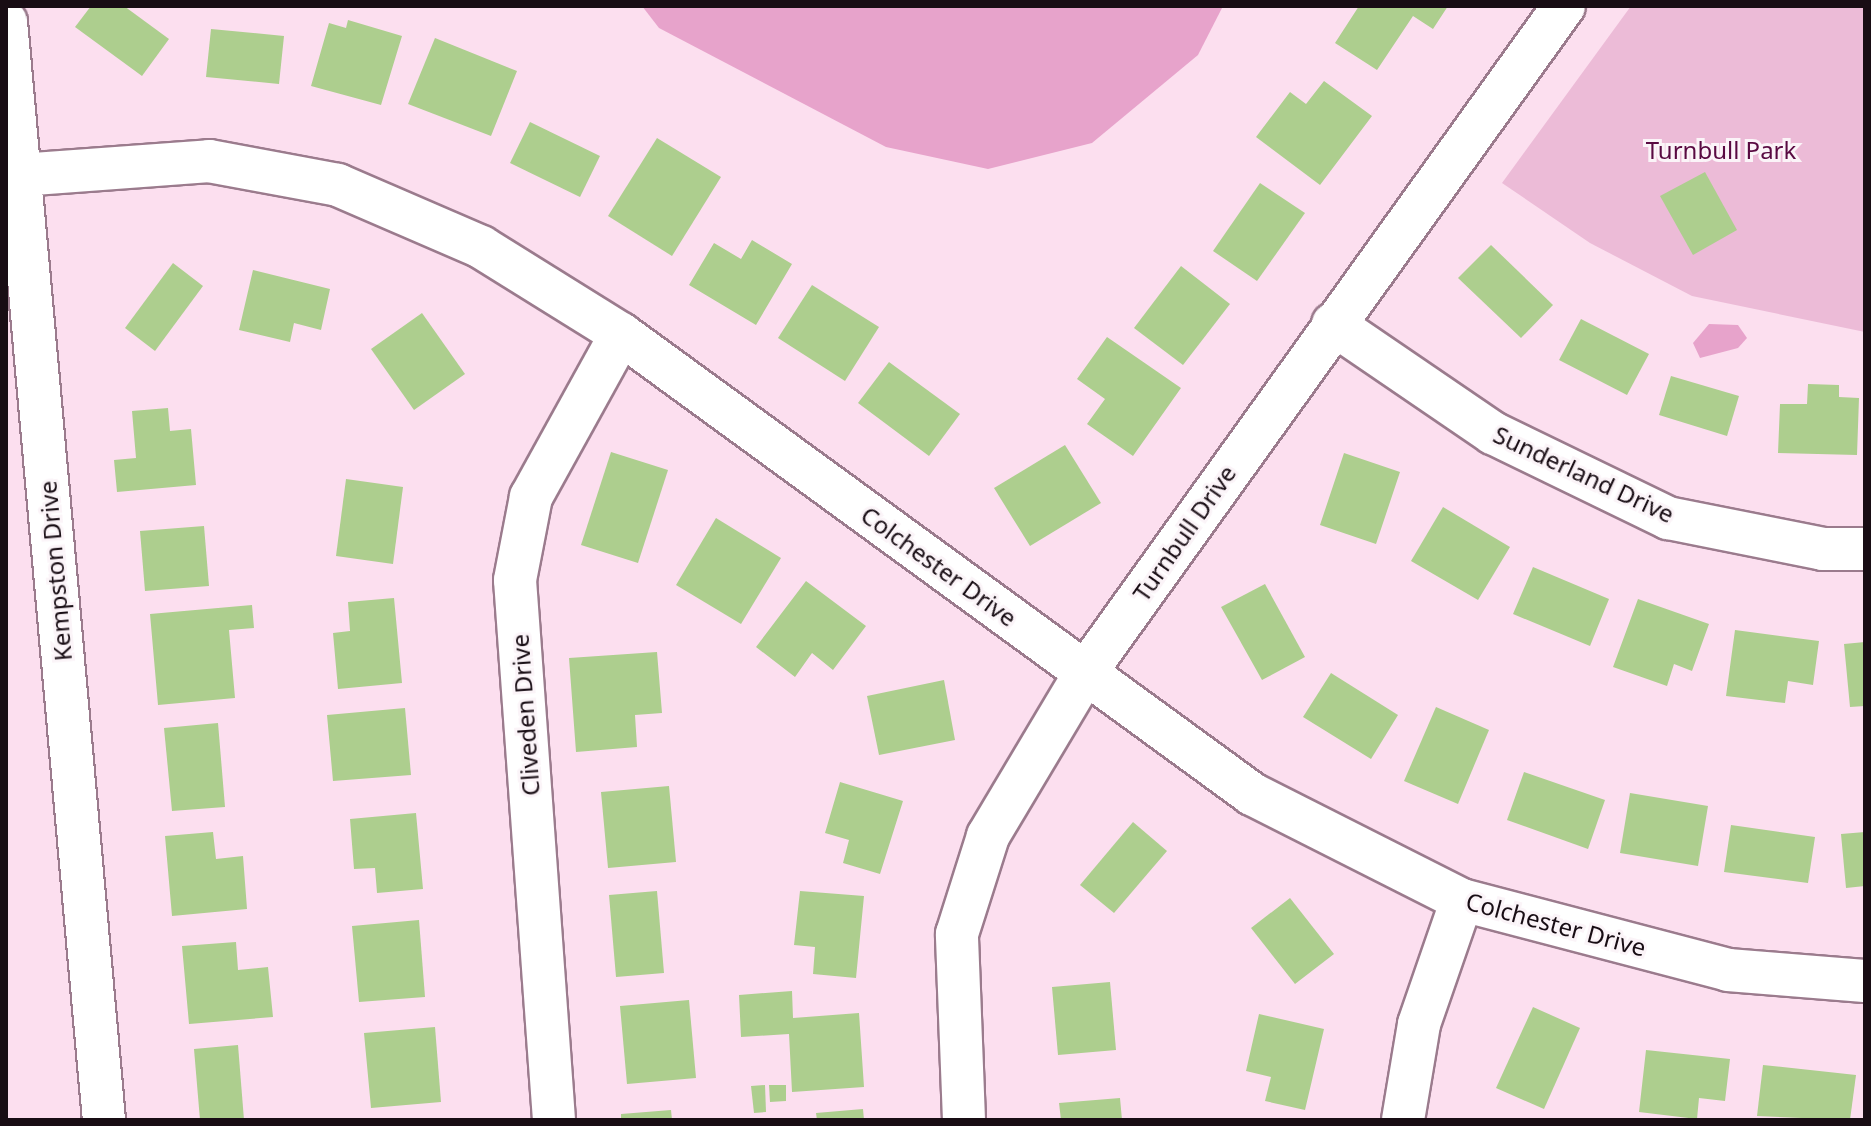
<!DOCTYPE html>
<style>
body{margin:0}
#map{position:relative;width:1871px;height:1126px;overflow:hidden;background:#fcdfef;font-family:"Noto Sans",sans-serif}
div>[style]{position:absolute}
.green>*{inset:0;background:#ecbbd7}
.water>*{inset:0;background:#e7a3cb}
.building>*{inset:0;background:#adce8e}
.roads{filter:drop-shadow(2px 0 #9b7b8d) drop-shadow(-2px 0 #9b7b8d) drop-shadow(0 2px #9b7b8d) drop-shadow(0 -2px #9b7b8d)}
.street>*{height:42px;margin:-21px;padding:0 21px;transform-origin:21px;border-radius:21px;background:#fff}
span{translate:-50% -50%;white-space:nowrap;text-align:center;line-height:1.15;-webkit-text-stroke:6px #fbf4f8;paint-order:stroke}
.park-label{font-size:24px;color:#590a42}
.street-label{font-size:24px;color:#180d14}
.frame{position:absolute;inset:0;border:8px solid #180d14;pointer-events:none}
</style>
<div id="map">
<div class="green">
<div style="clip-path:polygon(1631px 6px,1865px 6px,1865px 332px,1692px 296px,1590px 243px,1502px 183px)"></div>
</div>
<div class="water">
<div style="clip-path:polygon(642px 6px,1223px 6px,1198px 55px,1092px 143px,988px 169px,886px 147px,659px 28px)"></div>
<div style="clip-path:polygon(1709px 324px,1738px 325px,1747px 338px,1738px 348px,1700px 358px,1693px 343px)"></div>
</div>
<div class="building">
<div style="clip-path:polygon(91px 6px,124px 6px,169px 39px,142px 76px,75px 27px)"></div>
<div style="clip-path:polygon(1359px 6px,1448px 6px,1433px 29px,1413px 16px,1377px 70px,1335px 43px)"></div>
<div style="clip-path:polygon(348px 20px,402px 36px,381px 105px,311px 86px,329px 23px,346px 28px)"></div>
<div style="clip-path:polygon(211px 29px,284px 36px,279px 84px,206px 77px)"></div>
<div style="clip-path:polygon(435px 38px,517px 71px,491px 136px,408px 104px)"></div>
<div style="clip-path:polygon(1324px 81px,1372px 116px,1320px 185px,1256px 137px,1290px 92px,1306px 104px)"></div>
<div style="clip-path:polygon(530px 122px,600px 156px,580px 197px,510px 163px)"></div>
<div style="clip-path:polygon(657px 138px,721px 177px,672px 256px,608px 216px)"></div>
<div style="clip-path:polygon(1705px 172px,1737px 230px,1693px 255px,1660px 196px)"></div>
<div style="clip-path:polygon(1260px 183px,1305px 213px,1257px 281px,1213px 251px)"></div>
<div style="clip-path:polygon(752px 240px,792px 264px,756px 325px,689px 285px,714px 243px,741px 259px)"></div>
<div style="clip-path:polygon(1491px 245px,1553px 305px,1521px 338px,1458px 278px)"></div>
<div style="clip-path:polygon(173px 263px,203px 286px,155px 351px,125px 328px)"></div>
<div style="clip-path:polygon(1181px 266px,1230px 304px,1183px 365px,1134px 328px)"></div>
<div style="clip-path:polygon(253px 270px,330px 289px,321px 330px,294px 323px,290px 342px,239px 330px)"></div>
<div style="clip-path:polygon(812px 285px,879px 327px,845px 381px,778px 338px)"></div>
<div style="clip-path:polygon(422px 313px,465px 374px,414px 410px,371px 349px)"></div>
<div style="clip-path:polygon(1581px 319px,1649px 354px,1627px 395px,1559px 360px)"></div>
<div style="clip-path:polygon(1107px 337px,1181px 388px,1133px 456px,1087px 424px,1105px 399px,1077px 379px)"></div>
<div style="clip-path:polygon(889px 362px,960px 414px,929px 456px,858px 403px)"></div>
<div style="clip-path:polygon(1671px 376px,1739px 396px,1727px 436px,1659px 415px)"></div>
<div style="clip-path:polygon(1808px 384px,1839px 385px,1839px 397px,1859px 398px,1857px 455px,1778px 453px,1780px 404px,1807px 404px)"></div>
<div style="clip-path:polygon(168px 408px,170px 431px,191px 429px,196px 485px,117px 492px,114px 460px,136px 458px,132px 411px)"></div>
<div style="clip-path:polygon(1065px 445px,1101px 503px,1030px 546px,994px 488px)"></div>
<div style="clip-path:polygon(611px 452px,668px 470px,638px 563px,581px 545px)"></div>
<div style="clip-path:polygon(1344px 453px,1400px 472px,1376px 544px,1320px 525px)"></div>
<div style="clip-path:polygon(346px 479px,403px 487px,393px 564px,336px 556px)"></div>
<div style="clip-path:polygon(1443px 507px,1510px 547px,1478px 600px,1411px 561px)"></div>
<div style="clip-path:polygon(716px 518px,781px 558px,741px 624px,676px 585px)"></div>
<div style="clip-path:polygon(204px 526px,209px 586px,145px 591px,140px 531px)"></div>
<div style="clip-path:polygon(1533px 567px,1609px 599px,1590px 646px,1513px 614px)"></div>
<div style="clip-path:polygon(806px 581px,866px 626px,833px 670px,812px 653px,795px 677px,756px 647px)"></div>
<div style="clip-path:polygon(1265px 584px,1305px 657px,1262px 680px,1221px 607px)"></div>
<div style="clip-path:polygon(394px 598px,402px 683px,338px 689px,333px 633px,350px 631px,348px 602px)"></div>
<div style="clip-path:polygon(1638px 599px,1709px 624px,1692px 671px,1674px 664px,1667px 686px,1613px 667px)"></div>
<div style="clip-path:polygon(252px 605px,254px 628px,229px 630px,235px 698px,158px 705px,150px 614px)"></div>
<div style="clip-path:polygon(1735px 630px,1819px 641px,1813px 685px,1788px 681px,1785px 703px,1726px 696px)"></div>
<div style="clip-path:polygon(1865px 642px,1865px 706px,1850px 707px,1844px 644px)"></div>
<div style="clip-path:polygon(657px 652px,662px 713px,635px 715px,637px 747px,576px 752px,569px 658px)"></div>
<div style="clip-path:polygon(1331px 673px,1398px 715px,1371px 759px,1303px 717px)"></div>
<div style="clip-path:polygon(944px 680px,955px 740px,879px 755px,867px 696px)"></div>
<div style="clip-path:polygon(1436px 707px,1489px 730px,1458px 804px,1404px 781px)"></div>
<div style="clip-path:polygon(405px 708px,411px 775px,333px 781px,327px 715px)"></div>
<div style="clip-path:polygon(218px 723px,225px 807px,172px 811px,164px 728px)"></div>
<div style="clip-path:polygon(1524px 772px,1605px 800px,1588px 849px,1507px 820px)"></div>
<div style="clip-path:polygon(840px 782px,903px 801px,880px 874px,843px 863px,849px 840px,825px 833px)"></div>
<div style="clip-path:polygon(669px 786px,676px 862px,608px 868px,601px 792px)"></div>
<div style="clip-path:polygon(1630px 793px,1708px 806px,1698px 866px,1620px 853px)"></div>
<div style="clip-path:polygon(416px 813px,423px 889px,377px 893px,375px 868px,354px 869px,350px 819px)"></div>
<div style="clip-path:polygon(1133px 822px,1167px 851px,1114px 913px,1080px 885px)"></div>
<div style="clip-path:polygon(1731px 825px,1815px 837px,1808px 883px,1724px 872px)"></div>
<div style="clip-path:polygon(213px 832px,216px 859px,243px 856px,247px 909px,172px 916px,165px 836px)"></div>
<div style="clip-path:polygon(1865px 832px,1865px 886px,1846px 888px,1841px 834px)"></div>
<div style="clip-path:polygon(657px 891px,664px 973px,616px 977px,609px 895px)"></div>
<div style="clip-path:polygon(800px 891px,864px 896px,856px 978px,813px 974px,815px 947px,794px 945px)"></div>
<div style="clip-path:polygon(1290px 898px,1334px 954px,1295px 984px,1251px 928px)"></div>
<div style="clip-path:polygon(419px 920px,425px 997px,359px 1002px,352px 926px)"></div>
<div style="clip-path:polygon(236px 942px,238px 970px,268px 967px,273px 1017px,189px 1024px,182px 946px)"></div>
<div style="clip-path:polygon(1110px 982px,1116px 1050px,1058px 1055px,1052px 987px)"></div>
<div style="clip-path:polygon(792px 991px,793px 1018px,859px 1013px,864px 1087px,792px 1092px,789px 1034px,741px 1037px,739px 995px)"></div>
<div style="clip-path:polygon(689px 1000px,696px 1078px,627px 1084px,620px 1006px)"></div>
<div style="clip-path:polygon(1533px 1007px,1580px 1028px,1544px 1109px,1496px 1088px)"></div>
<div style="clip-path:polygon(1259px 1014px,1324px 1029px,1305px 1110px,1265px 1101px,1271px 1077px,1246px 1071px)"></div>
<div style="clip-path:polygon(435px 1027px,441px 1102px,371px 1108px,364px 1033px)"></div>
<div style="clip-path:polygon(238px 1045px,244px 1120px,200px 1120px,194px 1049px)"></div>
<div style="clip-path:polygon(1646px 1050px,1730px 1059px,1725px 1101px,1699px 1098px,1697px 1119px,1639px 1112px)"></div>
<div style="clip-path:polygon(1763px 1065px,1856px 1075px,1850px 1120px,1757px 1116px)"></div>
<div style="clip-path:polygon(765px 1085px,766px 1112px,754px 1113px,751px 1086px)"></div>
<div style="clip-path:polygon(769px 1085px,786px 1085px,786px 1101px,770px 1102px)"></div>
<div style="clip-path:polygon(1120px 1098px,1122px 1120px,1061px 1120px,1059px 1103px)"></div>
<div style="clip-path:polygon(863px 1109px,864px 1120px,817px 1120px,816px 1113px)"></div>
<div style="clip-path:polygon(671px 1110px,672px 1120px,621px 1120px,621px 1114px)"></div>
</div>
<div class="roads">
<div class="street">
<div style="left:6px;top:22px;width:1102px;rotate:84.9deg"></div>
<div style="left:20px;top:175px;width:190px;rotate:-4.2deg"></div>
<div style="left:209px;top:161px;width:131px;rotate:10.5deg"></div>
<div style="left:338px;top:185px;width:156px;rotate:23.4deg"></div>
<div style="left:481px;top:247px;width:165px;rotate:31.9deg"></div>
<div style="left:621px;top:334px;width:781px;rotate:36.09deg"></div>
<div style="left:1252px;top:794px;width:235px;rotate:26.8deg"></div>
<div style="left:1462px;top:900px;width:275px;rotate:14.7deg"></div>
<div style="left:1728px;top:970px;width:137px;rotate:4.6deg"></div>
<div style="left:1333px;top:324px;width:194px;rotate:34.3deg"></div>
<div style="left:1493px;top:433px;width:195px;rotate:25.9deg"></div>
<div style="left:1668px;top:518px;width:158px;rotate:11.3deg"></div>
<div style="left:1823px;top:549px;width:42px"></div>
<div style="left:554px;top:1120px;width:541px;rotate:-94.13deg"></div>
<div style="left:515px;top:580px;width:85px;rotate:-79.1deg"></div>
<div style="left:531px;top:497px;width:186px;rotate:-61.1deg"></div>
<div style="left:964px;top:1120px;width:186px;rotate:-92.2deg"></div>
<div style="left:957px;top:934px;width:103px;rotate:-72.4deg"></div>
<div style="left:988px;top:836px;width:190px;rotate:-59.2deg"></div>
<div style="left:1085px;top:673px;width:821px;rotate:-54.32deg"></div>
<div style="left:1403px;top:1120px;width:97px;rotate:-80.5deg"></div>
<div style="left:1419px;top:1024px;width:131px;rotate:-70.9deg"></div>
</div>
</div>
<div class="park-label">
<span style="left:1721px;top:150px">Turnbull Park</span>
</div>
<div class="street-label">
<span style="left:1584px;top:474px;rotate:25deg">Sunderland Drive</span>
<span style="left:1184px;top:533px;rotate:-55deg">Turnbull Drive</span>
<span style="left:939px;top:566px;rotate:36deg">Colchester Drive</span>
<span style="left:55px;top:571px;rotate:-95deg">Kempston Drive</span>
<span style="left:525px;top:715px;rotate:-94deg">Cliveden Drive</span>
<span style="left:1556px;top:924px;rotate:15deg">Colchester Drive</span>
</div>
<div class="frame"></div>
</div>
